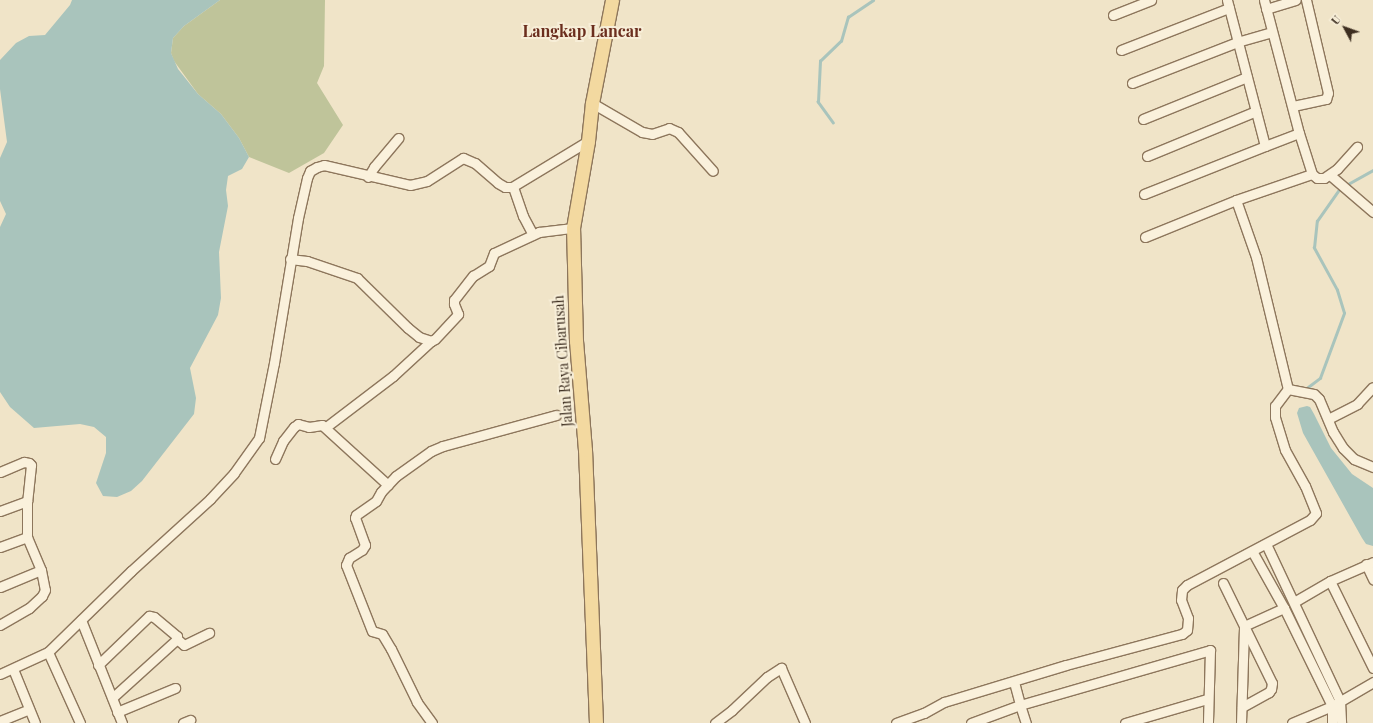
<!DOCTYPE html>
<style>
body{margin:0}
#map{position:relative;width:1373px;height:723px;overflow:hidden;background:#f0e4c8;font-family:"Playfair Display",serif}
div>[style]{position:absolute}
.cemetery>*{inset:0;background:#bfc49a}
.water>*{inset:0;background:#a9c4bc}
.stream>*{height:2.5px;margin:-1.25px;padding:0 1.25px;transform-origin:1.25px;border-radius:1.25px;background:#a9c4bc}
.roads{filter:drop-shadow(1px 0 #8d765c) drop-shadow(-1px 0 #8d765c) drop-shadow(0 1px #8d765c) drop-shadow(0 -1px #8d765c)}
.minor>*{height:9px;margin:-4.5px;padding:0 4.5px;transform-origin:4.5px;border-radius:4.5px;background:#faf1dc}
.primary>*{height:13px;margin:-6.5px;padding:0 6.5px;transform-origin:6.5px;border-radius:6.5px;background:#f3d9a0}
span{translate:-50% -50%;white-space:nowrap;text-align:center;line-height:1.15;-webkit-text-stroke:4px #f7eed8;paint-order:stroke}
.street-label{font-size:14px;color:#3d2e20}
.quarter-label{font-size:16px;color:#6b2e1e;font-weight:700}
.north{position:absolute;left:1325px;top:8px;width:40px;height:40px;-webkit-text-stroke:3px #f7eed8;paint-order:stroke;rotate:311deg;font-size:11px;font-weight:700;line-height:16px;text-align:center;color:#3d2e20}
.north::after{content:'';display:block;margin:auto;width:14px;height:18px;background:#3d2e20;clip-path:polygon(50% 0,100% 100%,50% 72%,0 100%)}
</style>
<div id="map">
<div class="cemetery">
<div style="clip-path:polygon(220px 0,325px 0,324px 66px,317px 83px,343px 125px,324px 153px,289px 173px,249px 157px,239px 138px,221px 114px,198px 94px,174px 61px,171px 53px,173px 38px,184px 26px)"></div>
</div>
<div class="water">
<div style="clip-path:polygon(72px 0,220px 0,184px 26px,173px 38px,171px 53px,178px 69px,198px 94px,221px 114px,239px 138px,249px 157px,242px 169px,228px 176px,226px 190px,228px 206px,219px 252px,221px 298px,218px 315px,190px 368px,196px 398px,194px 414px,142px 481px,131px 491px,117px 497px,103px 496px,96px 483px,106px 453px,106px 437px,94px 427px,80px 424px,34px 428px,10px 407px,0 392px,0 227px,6px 214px,0 201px,0 158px,7px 142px,0 89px,0 60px,16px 43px,29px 36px,45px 35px,70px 5px)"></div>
<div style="clip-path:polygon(1307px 406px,1310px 407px,1314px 414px,1331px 448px,1352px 474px,1373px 488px,1373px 546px,1366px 544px,1362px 538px,1303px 433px,1297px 413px,1299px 408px)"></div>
</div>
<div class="stream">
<div style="left:833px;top:123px;width:26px;rotate:-126deg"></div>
<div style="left:818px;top:102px;width:41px;rotate:-87.2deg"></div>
<div style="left:820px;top:61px;width:29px;rotate:-44deg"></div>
<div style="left:841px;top:41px;width:25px;rotate:-74deg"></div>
<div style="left:848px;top:17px;width:30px;rotate:-34deg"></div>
<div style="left:1308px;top:387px;width:15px;rotate:-37deg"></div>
<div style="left:1320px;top:378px;width:69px;rotate:-69.7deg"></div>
<div style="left:1344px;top:313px;width:24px;rotate:-107deg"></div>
<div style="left:1337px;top:290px;width:48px;rotate:-118.7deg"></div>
<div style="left:1314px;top:248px;width:27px;rotate:-84deg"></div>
<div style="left:1317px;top:221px;width:39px;rotate:-55deg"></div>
<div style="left:1339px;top:189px;width:39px;rotate:-29deg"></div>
</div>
<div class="roads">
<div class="minor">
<div style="left:1264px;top:0;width:138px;rotate:75.3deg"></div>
<div style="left:1299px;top:133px;width:43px;rotate:72.4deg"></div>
<div style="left:1266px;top:9px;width:31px;rotate:-17deg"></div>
<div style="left:1113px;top:15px;width:41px;rotate:-21.5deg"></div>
<div style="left:1121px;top:50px;width:116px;rotate:-21.3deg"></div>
<div style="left:1132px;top:83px;width:113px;rotate:-21.3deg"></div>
<div style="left:1237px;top:42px;width:36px;rotate:-16deg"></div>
<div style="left:592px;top:103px;width:58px;rotate:30.1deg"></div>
<div style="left:642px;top:132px;width:10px;rotate:11deg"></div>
<div style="left:652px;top:134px;width:18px;rotate:-19deg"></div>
<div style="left:669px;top:128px;width:10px;rotate:24deg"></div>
<div style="left:678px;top:132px;width:52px;rotate:48.1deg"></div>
<div style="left:1293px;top:106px;width:34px;rotate:-12deg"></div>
<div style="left:1326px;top:99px;width:6px;rotate:-72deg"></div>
<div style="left:1328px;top:93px;width:96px;rotate:-103.3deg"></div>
<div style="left:1143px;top:119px;width:112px;rotate:-22deg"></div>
<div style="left:1265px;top:146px;width:36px;rotate:-21deg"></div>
<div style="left:1147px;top:156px;width:118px;rotate:-22.4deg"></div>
<div style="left:1330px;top:175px;width:57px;rotate:40.7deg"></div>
<div style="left:368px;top:177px;width:12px;rotate:-59deg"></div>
<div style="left:374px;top:167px;width:38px;rotate:-50deg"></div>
<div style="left:513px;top:187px;width:31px;rotate:71deg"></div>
<div style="left:523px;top:216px;width:21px;rotate:62deg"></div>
<div style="left:1144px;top:194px;width:130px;rotate:-21.6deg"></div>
<div style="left:1265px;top:146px;width:151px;rotate:-104.6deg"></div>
<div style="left:1236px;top:200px;width:60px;rotate:70.7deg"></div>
<div style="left:1256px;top:257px;width:136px;rotate:76.4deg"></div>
<div style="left:1145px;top:237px;width:98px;rotate:-22.1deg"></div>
<div style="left:1236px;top:200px;width:80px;rotate:-18.9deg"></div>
<div style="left:1312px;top:174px;width:6px;rotate:39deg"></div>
<div style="left:1317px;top:178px;width:7px"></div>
<div style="left:1324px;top:178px;width:16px;rotate:-35deg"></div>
<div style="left:1337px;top:169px;width:30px;rotate:-48deg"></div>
<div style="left:290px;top:259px;width:17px;rotate:7deg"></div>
<div style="left:307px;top:261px;width:53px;rotate:18.8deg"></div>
<div style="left:357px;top:278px;width:71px;rotate:44.4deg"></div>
<div style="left:408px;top:328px;width:14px;rotate:39deg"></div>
<div style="left:419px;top:337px;width:13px;rotate:18deg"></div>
<div style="left:431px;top:341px;width:4px;rotate:-27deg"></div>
<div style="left:435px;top:339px;width:34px;rotate:-47deg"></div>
<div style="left:458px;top:314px;width:11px;rotate:-112deg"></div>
<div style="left:454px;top:304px;width:4px;rotate:-90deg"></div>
<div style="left:454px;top:300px;width:31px;rotate:-52deg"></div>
<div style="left:473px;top:276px;width:19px;rotate:-32deg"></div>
<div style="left:489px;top:266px;width:14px;rotate:-69deg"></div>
<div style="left:494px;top:253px;width:50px;rotate:-25deg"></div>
<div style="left:539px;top:232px;width:34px;rotate:-7deg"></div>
<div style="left:1328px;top:419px;width:33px;rotate:-27deg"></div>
<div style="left:1357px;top:404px;width:23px;rotate:-47deg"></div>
<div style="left:326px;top:427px;width:84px;rotate:-37.3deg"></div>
<div style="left:393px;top:376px;width:52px;rotate:-42.6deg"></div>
<div style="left:275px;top:459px;width:20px;rotate:-66deg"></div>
<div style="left:283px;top:441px;width:18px;rotate:-52deg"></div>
<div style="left:294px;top:427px;width:5px;rotate:-37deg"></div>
<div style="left:298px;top:424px;width:11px;rotate:15deg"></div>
<div style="left:309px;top:427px;width:13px;rotate:-9deg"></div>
<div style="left:322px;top:425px;width:89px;rotate:42.3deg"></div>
<div style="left:0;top:472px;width:26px;rotate:-23deg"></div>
<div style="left:24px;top:462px;width:5px;rotate:11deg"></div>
<div style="left:29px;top:463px;width:3px;rotate:45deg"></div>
<div style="left:31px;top:465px;width:36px;rotate:96deg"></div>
<div style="left:27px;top:501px;width:36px;rotate:90deg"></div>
<div style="left:27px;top:537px;width:36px;rotate:67deg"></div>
<div style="left:41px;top:570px;width:20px;rotate:79deg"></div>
<div style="left:45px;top:590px;width:7px;rotate:117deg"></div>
<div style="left:42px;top:596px;width:18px;rotate:137deg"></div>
<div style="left:29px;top:608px;width:34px;rotate:150deg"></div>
<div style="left:0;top:511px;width:29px;rotate:-20deg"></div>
<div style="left:1266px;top:544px;width:174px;rotate:64.8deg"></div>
<div style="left:1340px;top:701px;width:22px;rotate:87deg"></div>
<div style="left:0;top:547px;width:29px;rotate:-20deg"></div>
<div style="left:1252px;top:551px;width:65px;rotate:60.7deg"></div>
<div style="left:1284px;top:608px;width:109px;rotate:63.9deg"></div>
<div style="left:1332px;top:706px;width:17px;rotate:90deg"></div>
<div style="left:1366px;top:564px;width:17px;rotate:65deg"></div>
<div style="left:1330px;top:581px;width:97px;rotate:63.7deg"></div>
<div style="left:1223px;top:583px;width:111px;rotate:63.9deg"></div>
<div style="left:1272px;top:683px;width:6px;rotate:99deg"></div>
<div style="left:1271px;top:689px;width:4px;rotate:124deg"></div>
<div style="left:1269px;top:692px;width:31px;rotate:151deg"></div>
<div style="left:0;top:587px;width:44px;rotate:-22.5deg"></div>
<div style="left:1294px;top:602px;width:42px;rotate:-30.3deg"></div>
<div style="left:1330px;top:581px;width:47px;rotate:-23.8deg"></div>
<div style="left:81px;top:620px;width:111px;rotate:68.3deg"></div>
<div style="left:177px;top:639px;width:9px;rotate:41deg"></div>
<div style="left:184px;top:645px;width:28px;rotate:-26deg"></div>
<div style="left:48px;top:652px;width:78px;rotate:65.7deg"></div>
<div style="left:98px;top:665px;width:71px;rotate:-43.9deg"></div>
<div style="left:149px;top:616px;width:5px;rotate:11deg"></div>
<div style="left:154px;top:617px;width:30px;rotate:40deg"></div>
<div style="left:177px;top:636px;width:4px;rotate:104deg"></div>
<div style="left:176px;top:640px;width:86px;rotate:137.8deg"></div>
<div style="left:13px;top:669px;width:58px;rotate:67.8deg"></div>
<div style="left:0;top:674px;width:53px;rotate:-24.6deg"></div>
<div style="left:48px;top:652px;width:116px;rotate:-44.3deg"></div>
<div style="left:131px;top:571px;width:107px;rotate:-42.3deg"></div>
<div style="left:210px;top:499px;width:35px;rotate:-47deg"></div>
<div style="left:234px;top:473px;width:43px;rotate:-54.5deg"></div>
<div style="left:259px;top:438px;width:76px;rotate:-78.7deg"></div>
<div style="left:274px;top:363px;width:147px;rotate:-80.6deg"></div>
<div style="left:298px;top:218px;width:41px;rotate:-77.3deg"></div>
<div style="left:307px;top:178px;width:8px;rotate:-67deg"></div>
<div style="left:310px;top:171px;width:8px;rotate:-30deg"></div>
<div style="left:317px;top:167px;width:7px;rotate:-16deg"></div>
<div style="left:324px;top:165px;width:88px;rotate:13.1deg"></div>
<div style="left:410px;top:185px;width:17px;rotate:-13deg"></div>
<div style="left:427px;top:181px;width:43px;rotate:-32.6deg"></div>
<div style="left:463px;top:158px;width:13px;rotate:23deg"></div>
<div style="left:475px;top:163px;width:30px;rotate:41deg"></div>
<div style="left:498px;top:183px;width:8px;rotate:30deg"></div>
<div style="left:505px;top:187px;width:7px"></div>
<div style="left:512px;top:187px;width:89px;rotate:-31.2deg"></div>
<div style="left:1014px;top:682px;width:24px;rotate:75deg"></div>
<div style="left:1020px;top:705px;width:198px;rotate:-16.1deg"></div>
<div style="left:1210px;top:650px;width:73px;rotate:91.6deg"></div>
<div style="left:117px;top:712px;width:63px;rotate:-22.5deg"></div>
<div style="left:0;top:721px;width:31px;rotate:-22deg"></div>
<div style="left:183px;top:723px;width:8px;rotate:-23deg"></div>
<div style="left:432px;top:723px;width:26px;rotate:-126deg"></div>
<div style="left:417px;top:702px;width:59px;rotate:-116.1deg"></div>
<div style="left:391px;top:649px;width:17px;rotate:-121deg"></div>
<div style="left:382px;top:634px;width:10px;rotate:-163deg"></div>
<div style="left:372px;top:631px;width:71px;rotate:-111.5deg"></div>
<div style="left:346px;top:565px;width:8px;rotate:-67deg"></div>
<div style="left:349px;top:558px;width:15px;rotate:-32deg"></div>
<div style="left:362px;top:550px;width:6px;rotate:-59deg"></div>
<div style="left:365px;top:545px;width:29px;rotate:-110deg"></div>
<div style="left:355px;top:518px;width:3px;rotate:-72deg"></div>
<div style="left:356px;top:515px;width:24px;rotate:-35deg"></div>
<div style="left:376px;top:501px;width:10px;rotate:-61deg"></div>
<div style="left:381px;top:492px;width:22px;rotate:-47deg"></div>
<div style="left:396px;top:476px;width:43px;rotate:-35.5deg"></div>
<div style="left:431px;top:451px;width:13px;rotate:-23deg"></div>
<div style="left:443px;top:446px;width:117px;rotate:-15.3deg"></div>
<div style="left:715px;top:723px;width:21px;rotate:-37deg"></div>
<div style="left:732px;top:710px;width:48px;rotate:-43.3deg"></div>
<div style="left:767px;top:677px;width:17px;rotate:-33deg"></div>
<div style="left:781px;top:668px;width:60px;rotate:66.4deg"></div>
<div style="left:896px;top:723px;width:30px;rotate:-20deg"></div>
<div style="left:924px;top:713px;width:23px;rotate:-29deg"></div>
<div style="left:944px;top:702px;width:127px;rotate:-16.9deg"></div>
<div style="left:1066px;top:665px;width:120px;rotate:-15deg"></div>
<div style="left:1182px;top:634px;width:6px;rotate:-39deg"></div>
<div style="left:1187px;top:630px;width:12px;rotate:-85deg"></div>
<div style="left:1188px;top:618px;width:19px;rotate:-111deg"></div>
<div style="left:1181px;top:600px;width:10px;rotate:-84deg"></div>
<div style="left:1182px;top:590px;width:7px;rotate:-45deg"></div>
<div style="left:1187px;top:585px;width:139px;rotate:-27.9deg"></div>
<div style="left:1310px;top:520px;width:9px;rotate:-49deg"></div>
<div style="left:1316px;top:513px;width:29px;rotate:-112deg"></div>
<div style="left:1305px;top:486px;width:41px;rotate:-119.1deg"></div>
<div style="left:1285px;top:450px;width:34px;rotate:-107deg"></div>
<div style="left:1275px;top:417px;width:11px;rotate:-90deg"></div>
<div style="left:1275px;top:406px;width:21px;rotate:-53deg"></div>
<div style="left:1288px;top:389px;width:26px;rotate:11deg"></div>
<div style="left:1314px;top:394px;width:7px;rotate:45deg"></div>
<div style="left:1319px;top:399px;width:36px;rotate:67deg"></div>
<div style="left:1333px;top:432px;width:19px;rotate:58deg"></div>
<div style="left:1343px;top:448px;width:16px;rotate:45deg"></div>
<div style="left:1354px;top:459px;width:21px;rotate:23deg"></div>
<div style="left:971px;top:723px;width:52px;rotate:-20.2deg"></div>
<div style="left:1020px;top:705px;width:19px;rotate:72deg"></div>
<div style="left:1125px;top:723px;width:85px;rotate:-16.3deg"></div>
<div style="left:1241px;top:723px;width:97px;rotate:-88.2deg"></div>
<div style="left:1244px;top:626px;width:44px;rotate:-24.2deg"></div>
<div style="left:1292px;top:723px;width:43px;rotate:-23deg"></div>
<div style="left:1332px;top:706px;width:48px;rotate:-30.3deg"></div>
</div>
<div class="primary">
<div style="left:596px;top:723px;width:273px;rotate:-92.3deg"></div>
<div style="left:585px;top:450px;width:109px;rotate:-94.7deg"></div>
<div style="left:576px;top:341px;width:113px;rotate:-91.5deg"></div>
<div style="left:573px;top:228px;width:88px;rotate:-80.2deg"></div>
<div style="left:588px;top:141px;width:38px;rotate:-84deg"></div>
<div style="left:592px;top:103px;width:105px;rotate:-79deg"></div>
</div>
</div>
<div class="street-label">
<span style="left:563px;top:361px;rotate:-94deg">Jalan Raya Cibarusah</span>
</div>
<div class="quarter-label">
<span style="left:582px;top:31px">Langkap Lancar</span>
</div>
<div class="north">U</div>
</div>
